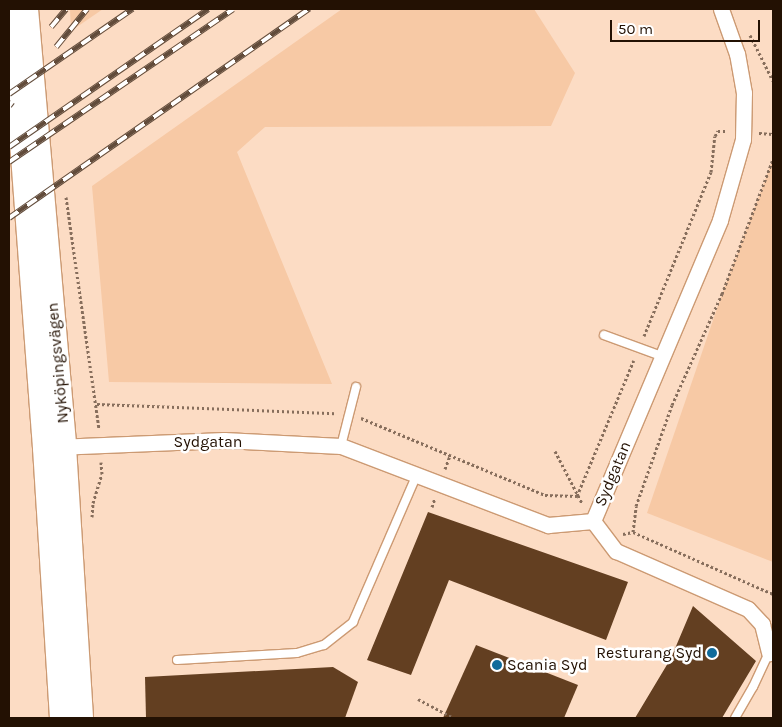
<!DOCTYPE html>
<meta charset="utf-8">
<style>
body{margin:0}
#map{position:relative;width:782px;height:727px;overflow:hidden;background:#fcdcc4;font-family:Karla,sans-serif}
div>[style]{position:absolute}
.green>*{inset:0;background:#f7c9a5}
.building>*{inset:0;background:#633f21}
.path>*{height:3px;margin-top:-1.5px;transform-origin:0;background:repeating-linear-gradient(90deg,#876e5c 0 2.5px,transparent 0 5px)}
.roads{filter:drop-shadow(1px 0 #cc9a73) drop-shadow(-1px 0 #cc9a73) drop-shadow(0 1px #cc9a73) drop-shadow(0 -1px #cc9a73)}
.lane>*{height:8px;margin:-4px;padding:0 4px;transform-origin:4px;border-radius:4px;background:#fff}
.street>*{height:15px;margin:-7.5px;padding:0 7.5px;transform-origin:7.5px;border-radius:7.5px;background:#fff}
.secondary>*{height:22px;margin:-11px;padding:0 11px;transform-origin:11px;border-radius:11px;background:#fff}
.rail>*{height:5.5px;margin-top:-2.75px;transform-origin:0;background:repeating-linear-gradient(90deg,#fff 0 11px,#624c3b 0 22px);box-sizing:border-box;border-block:1px solid #624c3b}
.dots>*{width:14px;height:14px;translate:-50% -50%;box-sizing:border-box;border:2px solid #fff;border-radius:50%}
span{translate:-50% -50%;white-space:nowrap;text-align:center;line-height:1.15;-webkit-text-stroke:5px #fff;paint-order:stroke}
.street-label{font-size:16px;color:#231103}
.poi-label{font-size:16px;color:#231103}
.right{translate:-100% -50%;text-align:right}
.left{translate:0 -50%;text-align:left}
.frame{position:absolute;inset:0;border:10px solid #231103;pointer-events:none}
.scale{position:absolute;left:610px;top:20px;width:150px;height:22px;box-sizing:border-box;border:2px solid #231103;border-top:0;padding-left:6px;font-size:15px;line-height:18px;white-space:nowrap;color:#231103;-webkit-text-stroke:4px #fff;paint-order:stroke}
</style>
<div id="map">
<div class="green">
<div style="clip-path:polygon(70px 9px,103px 9px,71px 31px)"></div>
<div style="clip-path:polygon(342px 9px,534px 9px,575px 73px,551px 126px,265px 127px,237px 152px,332px 384px,109px 382px,92px 186px)"></div>
<div style="clip-path:polygon(773px 159px,773px 562px,647px 513px,722px 294px)"></div>
</div>
<div class="building">
<div style="clip-path:polygon(428px 512px,628px 582px,606px 640px,449px 580px,411px 675px,367px 660px)"></div>
<div style="clip-path:polygon(693px 606px,756px 661px,722px 718px,635px 718px,671px 658px)"></div>
<div style="clip-path:polygon(476px 645px,578px 685px,564px 718px,443px 718px)"></div>
<div style="clip-path:polygon(333px 667px,358px 682px,345px 718px,146px 718px,145px 677px)"></div>
</div>
<div class="path">
<div style="left:750px;top:35px;width:51px;rotate:63.4deg"></div>
<div style="left:759px;top:133px;width:14px;rotate:4deg"></div>
<div style="left:66px;top:197px;width:233px;rotate:81.9deg"></div>
<div style="left:644px;top:336px;width:177px;rotate:-67.8deg"></div>
<div style="left:711px;top:172px;width:36px;rotate:-84deg"></div>
<div style="left:715px;top:136px;width:6px;rotate:-59deg"></div>
<div style="left:718px;top:131px;width:10px"></div>
<div style="left:97px;top:404px;width:238px;rotate:2.2deg"></div>
<div style="left:361px;top:418px;width:199px;rotate:22.7deg"></div>
<div style="left:545px;top:495px;width:32px;rotate:2deg"></div>
<div style="left:555px;top:451px;width:59px;rotate:62.6deg"></div>
<div style="left:445px;top:469px;width:15px;rotate:-70deg"></div>
<div style="left:577px;top:496px;width:147px;rotate:-67.3deg"></div>
<div style="left:432px;top:507px;width:9px;rotate:-72deg"></div>
<div style="left:92px;top:517px;width:14px;rotate:-86deg"></div>
<div style="left:93px;top:503px;width:30px;rotate:-73deg"></div>
<div style="left:102px;top:474px;width:12px;rotate:-95deg"></div>
<div style="left:633px;top:532px;width:26px;rotate:-83deg"></div>
<div style="left:636px;top:506px;width:107px;rotate:-70.4deg"></div>
<div style="left:672px;top:405px;width:122px;rotate:-65.8deg"></div>
<div style="left:722px;top:294px;width:144px;rotate:-69.3deg"></div>
<div style="left:623px;top:534px;width:10px;rotate:-11deg"></div>
<div style="left:633px;top:532px;width:153px;rotate:23.9deg"></div>
<div style="left:418px;top:699px;width:40px;rotate:28deg"></div>
</div>
<div class="roads">
<div class="lane">
<div style="left:604px;top:335px;width:64px;rotate:20.1deg"></div>
<div style="left:341px;top:446px;width:61px;rotate:-75.7deg"></div>
<div style="left:177px;top:660px;width:120px;rotate:-3.3deg"></div>
<div style="left:297px;top:653px;width:28px;rotate:-17deg"></div>
<div style="left:324px;top:645px;width:37px;rotate:-38deg"></div>
<div style="left:353px;top:622px;width:161px;rotate:-66.6deg"></div>
<div style="left:735px;top:718px;width:36px;rotate:-60deg"></div>
<div style="left:753px;top:687px;width:38px;rotate:-65deg"></div>
</div>
<div class="street">
<div style="left:56px;top:447px;width:168px;rotate:-2.4deg"></div>
<div style="left:224px;top:440px;width:117px;rotate:2.9deg"></div>
<div style="left:341px;top:446px;width:222px;rotate:20.9deg"></div>
<div style="left:548px;top:525px;width:45px;rotate:-5.1deg"></div>
<div style="left:593px;top:521px;width:327px;rotate:-67.1deg"></div>
<div style="left:720px;top:220px;width:84px;rotate:-74.1deg"></div>
<div style="left:743px;top:139px;width:46px;rotate:-88.8deg"></div>
<div style="left:744px;top:93px;width:40px;rotate:-100deg"></div>
<div style="left:737px;top:54px;width:48px;rotate:-109.6deg"></div>
<div style="left:593px;top:521px;width:38px;rotate:53deg"></div>
<div style="left:616px;top:551px;width:144px;rotate:23.7deg"></div>
<div style="left:748px;top:609px;width:21px;rotate:47deg"></div>
<div style="left:762px;top:624px;width:30px;rotate:76deg"></div>
</div>
<div class="secondary">
<div style="left:11px;top:9px;width:440px;rotate:85.7deg"></div>
<div style="left:44px;top:448px;width:271px;rotate:86.4deg"></div>
<div style="left:27px;top:9px;width:440px;rotate:85deg"></div>
<div style="left:65px;top:447px;width:272px;rotate:86.4deg"></div>
</div>
</div>
<div class="rail">
<div style="left:51px;top:27px;width:23px;rotate:-50deg"></div>
<div style="left:56px;top:47px;width:49px;rotate:-50.8deg"></div>
<div style="left:9px;top:94px;width:150px;rotate:-34.6deg"></div>
<div style="left:9px;top:106px;width:5px;rotate:-53deg"></div>
<div style="left:9px;top:147px;width:242px;rotate:-34.7deg"></div>
<div style="left:9px;top:162px;width:271px;rotate:-34.3deg"></div>
<div style="left:9px;top:218px;width:366px;rotate:-34.9deg"></div>
</div>
<div class="dots">
<div style="left:712px;top:653px;background:#106b9b"></div>
<div style="left:497px;top:665px;background:#106b9b"></div>
</div>
<div class="street-label">
<span style="left:58px;top:363px;rotate:-95deg">Nyköpingsvägen</span>
<span style="left:208px;top:442px">Sydgatan</span>
<span style="left:613px;top:474px;rotate:-67deg">Sydgatan</span>
</div>
<div class="poi-label">
<span class="right" style="left:702px;top:653px">Resturang Syd</span>
<span class="left" style="left:507px;top:665px">Scania Syd</span>
</div>
<div class="frame"></div>
<div class="scale">50 m</div>
</div>
